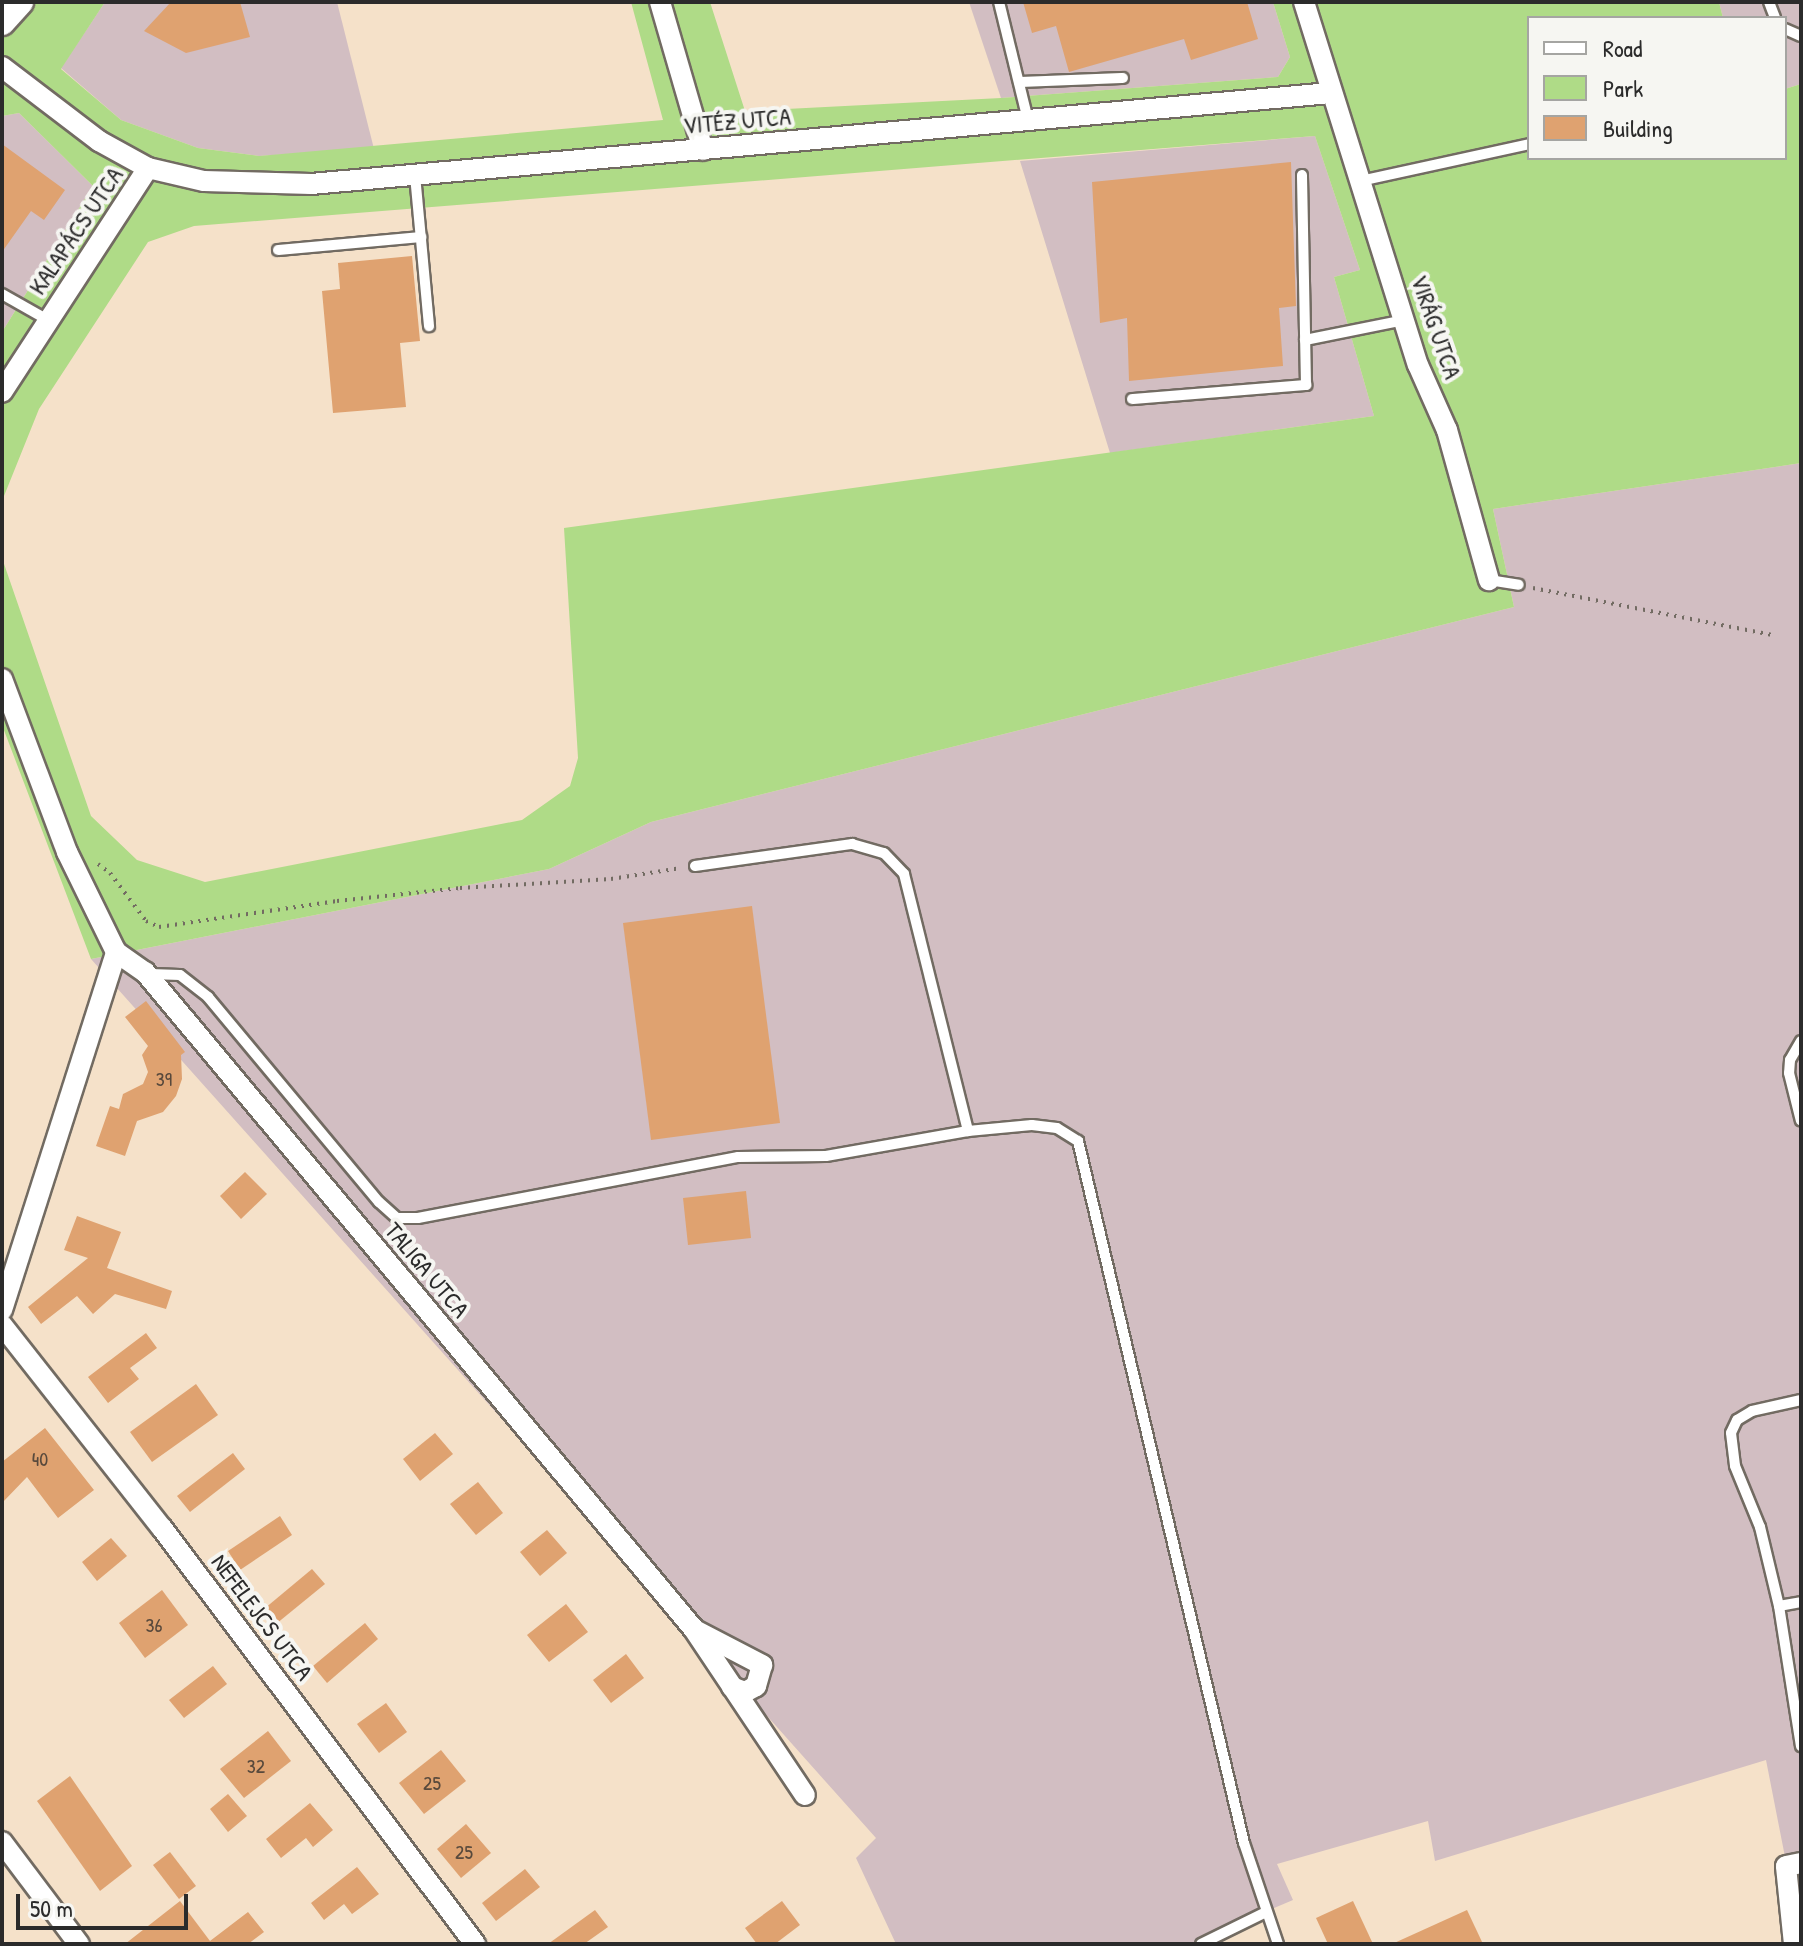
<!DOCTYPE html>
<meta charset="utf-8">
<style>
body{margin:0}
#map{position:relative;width:1803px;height:1946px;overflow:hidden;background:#f5e1c9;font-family:"Patrick Hand",sans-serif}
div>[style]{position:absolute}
.industrial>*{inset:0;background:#d2bec2}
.green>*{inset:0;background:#afdb87}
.building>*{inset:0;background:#dfa270}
.path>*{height:4px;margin-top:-2px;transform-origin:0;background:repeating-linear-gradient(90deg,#726b62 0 2px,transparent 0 8px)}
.roads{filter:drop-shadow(2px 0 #726b62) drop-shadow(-2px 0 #726b62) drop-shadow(0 2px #726b62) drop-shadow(0 -2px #726b62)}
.service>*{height:10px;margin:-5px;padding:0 5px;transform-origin:5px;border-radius:5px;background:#fff}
.minor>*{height:20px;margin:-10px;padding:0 10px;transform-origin:10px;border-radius:10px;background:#fff}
.tertiary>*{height:26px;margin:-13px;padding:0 13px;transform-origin:13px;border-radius:13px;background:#fff}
span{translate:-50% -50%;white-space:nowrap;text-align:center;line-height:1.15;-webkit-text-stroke:8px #f6f6f2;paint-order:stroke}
.number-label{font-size:20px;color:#58493c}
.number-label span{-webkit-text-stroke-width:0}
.street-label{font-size:24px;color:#2b2b2b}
.frame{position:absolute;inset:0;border:4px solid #2b2b2b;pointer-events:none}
.legend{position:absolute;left:1527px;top:16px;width:260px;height:144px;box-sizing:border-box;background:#f6f6f2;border:2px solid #a5a5a2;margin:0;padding:10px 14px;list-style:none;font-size:24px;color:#2b2b2b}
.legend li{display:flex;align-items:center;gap:16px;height:40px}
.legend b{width:40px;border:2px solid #a5a5a2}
.scale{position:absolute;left:16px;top:1894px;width:172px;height:36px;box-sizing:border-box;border:4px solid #2b2b2b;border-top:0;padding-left:10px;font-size:24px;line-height:28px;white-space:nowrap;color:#2b2b2b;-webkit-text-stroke:6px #f6f6f2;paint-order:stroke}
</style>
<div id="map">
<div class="industrial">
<div style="clip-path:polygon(105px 2px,337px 2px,374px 149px,259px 156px,198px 148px,121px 120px,61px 68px)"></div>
<div style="clip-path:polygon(969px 2px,1273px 2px,1290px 57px,1278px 77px,1001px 98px)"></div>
<div style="clip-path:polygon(1719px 2px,1801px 2px,1801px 84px,1785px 89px,1785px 18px,1723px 18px)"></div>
<div style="clip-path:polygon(19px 113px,93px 186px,2px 332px,2px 116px)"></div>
<div style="clip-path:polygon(1315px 136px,1360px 270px,1334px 277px,1374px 416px,1110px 453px,1020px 161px)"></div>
<div style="clip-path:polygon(1801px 463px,1801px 1858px,1786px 1862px,1766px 1760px,1435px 1861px,1428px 1821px,1277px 1864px,1293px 1900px,1190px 1944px,896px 1944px,856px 1858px,876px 1838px,91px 959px,549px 869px,651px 822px,1514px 607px,1493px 509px)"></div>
</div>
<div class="green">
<div style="clip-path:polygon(2px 2px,105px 2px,61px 69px,121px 120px,198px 148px,259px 156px,663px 120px,631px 2px,710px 2px,745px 111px,1001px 98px,1278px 77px,1290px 57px,1273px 2px,1719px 2px,1723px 18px,1529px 18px,1529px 158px,1785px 158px,1785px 89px,1801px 84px,1801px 463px,1493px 509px,1514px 607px,651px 822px,549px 869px,91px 959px,2px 725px,2px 558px,91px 816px,137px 860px,205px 882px,522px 820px,570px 786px,578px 758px,564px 528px,1374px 416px,1334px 277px,1360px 270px,1315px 136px,194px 226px,148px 242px,39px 409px,4px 496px,2px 519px,2px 332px,93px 186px,19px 113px,2px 116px)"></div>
</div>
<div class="building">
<div style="clip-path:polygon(171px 2px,240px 2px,250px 37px,186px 53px,144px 31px)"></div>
<div style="clip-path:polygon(1023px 2px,1247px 2px,1258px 39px,1191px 60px,1184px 39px,1069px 72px,1056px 26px,1032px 33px)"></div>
<div style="clip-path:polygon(2px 144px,65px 190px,44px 220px,31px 211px,2px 252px)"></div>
<div style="clip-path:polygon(1291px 162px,1296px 306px,1279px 308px,1283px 366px,1129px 381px,1127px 318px,1100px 323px,1092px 182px)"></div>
<div style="clip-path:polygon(412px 256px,420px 341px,400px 343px,406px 407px,333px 413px,322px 291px,340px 289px,338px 263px)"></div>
<div style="clip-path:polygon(752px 906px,780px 1123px,651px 1140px,623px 923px)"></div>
<div style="clip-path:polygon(146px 1001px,185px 1052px,181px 1055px,182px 1079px,176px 1096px,163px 1112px,137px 1121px,125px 1156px,96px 1146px,110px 1106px,119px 1109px,123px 1094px,143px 1084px,148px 1072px,142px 1055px,148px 1046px,125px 1017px)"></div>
<div style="clip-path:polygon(245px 1172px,267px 1194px,241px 1219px,220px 1196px)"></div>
<div style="clip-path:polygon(746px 1191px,751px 1238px,688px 1245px,683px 1198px)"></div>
<div style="clip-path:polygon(77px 1216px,121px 1232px,107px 1268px,172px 1291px,166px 1309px,115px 1294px,93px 1314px,77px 1296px,41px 1324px,28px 1307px,88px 1258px,64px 1250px)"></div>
<div style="clip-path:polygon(146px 1333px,157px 1348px,130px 1368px,139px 1379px,108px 1403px,88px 1377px)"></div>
<div style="clip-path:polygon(196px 1384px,218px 1415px,152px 1462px,130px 1432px)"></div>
<div style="clip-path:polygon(45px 1428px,94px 1490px,58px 1518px,27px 1477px,2px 1503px,2px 1462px)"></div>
<div style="clip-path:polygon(435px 1433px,453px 1454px,420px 1481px,403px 1459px)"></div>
<div style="clip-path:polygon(233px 1453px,245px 1469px,190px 1512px,177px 1496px)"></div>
<div style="clip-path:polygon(478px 1482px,503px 1513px,476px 1535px,450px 1504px)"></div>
<div style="clip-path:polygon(280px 1516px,292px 1535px,240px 1570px,228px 1551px)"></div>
<div style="clip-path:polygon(547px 1530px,567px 1553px,540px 1576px,520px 1552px)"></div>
<div style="clip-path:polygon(111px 1538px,127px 1556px,97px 1581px,82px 1562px)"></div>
<div style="clip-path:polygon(312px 1569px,325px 1584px,276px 1624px,264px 1609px)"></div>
<div style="clip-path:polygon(162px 1590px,188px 1625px,145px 1658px,119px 1623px)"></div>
<div style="clip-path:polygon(566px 1604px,588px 1632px,549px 1662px,527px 1635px)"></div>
<div style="clip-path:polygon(365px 1623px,378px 1639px,327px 1683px,313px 1666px)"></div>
<div style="clip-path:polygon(626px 1654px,644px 1678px,611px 1703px,593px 1680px)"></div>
<div style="clip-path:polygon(213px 1666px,227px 1684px,184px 1718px,169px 1700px)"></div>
<div style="clip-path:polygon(386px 1703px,407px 1732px,379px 1753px,357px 1724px)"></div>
<div style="clip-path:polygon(268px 1731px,291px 1761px,244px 1798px,220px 1769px)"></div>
<div style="clip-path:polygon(441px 1750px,466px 1781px,424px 1814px,399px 1783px)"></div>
<div style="clip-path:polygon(70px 1776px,132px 1866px,100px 1891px,37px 1801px)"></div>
<div style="clip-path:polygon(228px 1794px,247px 1816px,228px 1832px,210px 1809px)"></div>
<div style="clip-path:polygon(310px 1803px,333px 1830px,313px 1847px,306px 1838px,281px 1858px,266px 1839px)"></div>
<div style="clip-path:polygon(466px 1824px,491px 1853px,461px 1878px,437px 1849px)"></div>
<div style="clip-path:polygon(170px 1852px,196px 1886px,179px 1899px,153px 1865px)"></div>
<div style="clip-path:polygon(357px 1867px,379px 1894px,352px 1914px,344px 1904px,324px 1920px,311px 1903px)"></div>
<div style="clip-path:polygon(525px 1869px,540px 1887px,496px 1921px,482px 1903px)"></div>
<div style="clip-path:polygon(180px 1901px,210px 1941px,248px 1912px,264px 1932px,248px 1944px,125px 1944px)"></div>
<div style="clip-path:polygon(782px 1901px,800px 1925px,775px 1944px,757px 1944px,745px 1928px)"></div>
<div style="clip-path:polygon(1353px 1901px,1373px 1944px,1328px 1944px,1316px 1918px)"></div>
<div style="clip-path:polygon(595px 1910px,608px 1927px,584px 1944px,548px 1944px)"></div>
<div style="clip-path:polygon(1467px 1910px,1483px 1944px,1392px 1944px)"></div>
</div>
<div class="path">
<div style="left:1533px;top:588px;width:244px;rotate:11.1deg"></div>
<div style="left:98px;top:864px;width:15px;rotate:37deg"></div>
<div style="left:110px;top:873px;width:60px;rotate:53.1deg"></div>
<div style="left:146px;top:921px;width:14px;rotate:25deg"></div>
<div style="left:159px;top:927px;width:180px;rotate:-8.3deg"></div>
<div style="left:337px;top:901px;width:124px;rotate:-6deg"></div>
<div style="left:460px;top:888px;width:151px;rotate:-3.4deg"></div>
<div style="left:611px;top:879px;width:71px;rotate:-8.9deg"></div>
</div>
<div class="roads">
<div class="service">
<div style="left:999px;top:2px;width:122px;rotate:76.2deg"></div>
<div style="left:1769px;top:2px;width:17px;rotate:69deg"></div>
<div style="left:1785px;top:29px;width:17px;rotate:24deg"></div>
<div style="left:1019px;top:82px;width:104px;rotate:-2.2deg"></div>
<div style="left:415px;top:175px;width:152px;rotate:84.7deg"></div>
<div style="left:1360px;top:181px;width:173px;rotate:-12.3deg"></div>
<div style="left:278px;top:250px;width:144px;rotate:-5.2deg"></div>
<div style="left:2px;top:294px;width:53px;rotate:29.5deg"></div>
<div style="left:1305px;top:340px;width:101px;rotate:-11.4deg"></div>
<div style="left:1132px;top:399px;width:175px;rotate:-4.6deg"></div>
<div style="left:1306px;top:385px;width:210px;rotate:-91.1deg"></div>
<div style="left:1489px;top:580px;width:30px;rotate:9deg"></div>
<div style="left:695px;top:866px;width:159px;rotate:-8deg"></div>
<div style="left:852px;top:844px;width:33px;rotate:16deg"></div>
<div style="left:884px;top:853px;width:29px;rotate:46deg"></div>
<div style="left:904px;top:874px;width:265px;rotate:76deg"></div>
<div style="left:150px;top:974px;width:30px;rotate:2deg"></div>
<div style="left:180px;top:975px;width:36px;rotate:38deg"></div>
<div style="left:208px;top:997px;width:267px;rotate:50.2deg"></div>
<div style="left:379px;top:1202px;width:24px;rotate:42deg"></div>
<div style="left:397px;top:1218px;width:21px"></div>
<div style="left:418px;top:1218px;width:326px;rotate:-10.8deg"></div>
<div style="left:738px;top:1157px;width:88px;rotate:-0.7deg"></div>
<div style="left:826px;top:1156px;width:144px;rotate:-10deg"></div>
<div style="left:968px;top:1131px;width:64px;rotate:-5.4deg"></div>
<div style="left:1032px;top:1125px;width:25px;rotate:7deg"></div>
<div style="left:1057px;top:1128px;width:25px;rotate:32deg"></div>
<div style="left:1078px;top:1141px;width:721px;rotate:76.7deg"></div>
<div style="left:1244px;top:1843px;width:107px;rotate:71.4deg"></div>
<div style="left:1801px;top:1041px;width:22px;rotate:120deg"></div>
<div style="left:1790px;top:1060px;width:13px;rotate:94deg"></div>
<div style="left:1789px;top:1073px;width:49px;rotate:76deg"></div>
<div style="left:1801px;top:1400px;width:50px;rotate:167.3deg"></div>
<div style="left:1752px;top:1411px;width:17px;rotate:149deg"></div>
<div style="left:1737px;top:1420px;width:14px;rotate:115deg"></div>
<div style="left:1731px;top:1433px;width:33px;rotate:83deg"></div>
<div style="left:1735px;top:1466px;width:66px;rotate:67.7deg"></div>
<div style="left:1760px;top:1527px;width:81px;rotate:76.5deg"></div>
<div style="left:1779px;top:1606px;width:142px;rotate:81.1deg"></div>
<div style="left:1779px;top:1606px;width:22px;rotate:-10deg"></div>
<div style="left:1201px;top:1944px;width:72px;rotate:-26.2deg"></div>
</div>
<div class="minor">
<div style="left:660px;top:2px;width:154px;rotate:73.8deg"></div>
<div style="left:1304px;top:2px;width:380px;rotate:72.6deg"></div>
<div style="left:1418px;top:365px;width:71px;rotate:66deg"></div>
<div style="left:1447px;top:430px;width:156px;rotate:74.4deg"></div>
<div style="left:2px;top:67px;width:122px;rotate:37.3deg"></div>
<div style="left:99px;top:141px;width:56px;rotate:28.9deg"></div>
<div style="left:148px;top:168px;width:267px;rotate:123.1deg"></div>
<div style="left:148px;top:168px;width:57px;rotate:13.1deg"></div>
<div style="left:204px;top:181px;width:107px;rotate:1.6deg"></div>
<div style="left:311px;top:184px;width:1024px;rotate:-5.1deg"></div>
<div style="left:2px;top:679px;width:185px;rotate:69.4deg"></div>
<div style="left:67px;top:852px;width:111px;rotate:63.9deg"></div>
<div style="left:116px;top:952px;width:35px;rotate:35deg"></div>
<div style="left:145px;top:972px;width:855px;rotate:50.13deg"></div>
<div style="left:693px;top:1628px;width:201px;rotate:56.2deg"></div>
<div style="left:2px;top:1310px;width:376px;rotate:-72.3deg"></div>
<div style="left:2px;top:1325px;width:258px;rotate:51.8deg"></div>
<div style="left:162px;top:1528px;width:521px;rotate:53.04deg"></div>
<div style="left:695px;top:1630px;width:76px;rotate:27.6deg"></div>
<div style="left:762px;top:1665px;width:22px;rotate:106deg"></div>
<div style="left:756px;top:1686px;width:13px;rotate:151deg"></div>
<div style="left:745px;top:1692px;width:14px;rotate:-159deg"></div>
<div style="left:2px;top:1842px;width:128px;rotate:53deg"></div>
<div style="left:1794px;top:1944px;width:78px;rotate:-95.9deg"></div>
<div style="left:1786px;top:1866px;width:15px;rotate:-11deg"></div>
</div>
<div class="tertiary">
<div style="left:2px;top:22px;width:27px;rotate:-48deg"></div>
</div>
</div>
<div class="number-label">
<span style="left:164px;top:1078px">39</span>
<span style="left:40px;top:1458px">40</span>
<span style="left:154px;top:1624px">36</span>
<span style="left:256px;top:1765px">32</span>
<span style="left:432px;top:1782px">25</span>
<span style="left:464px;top:1851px">25</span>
</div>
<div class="street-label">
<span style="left:737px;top:121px;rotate:-5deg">VITÉZ UTCA</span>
<span style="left:76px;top:231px;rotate:-56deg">KALAPÁCS UTCA</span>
<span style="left:1436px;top:327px;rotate:71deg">VIRÁG UTCA</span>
<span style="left:427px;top:1270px;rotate:50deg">TALIGA UTCA</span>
<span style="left:262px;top:1617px;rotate:53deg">NEFELEJCS UTCA</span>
</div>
<div class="frame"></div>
<ul class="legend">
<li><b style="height:10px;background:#fff"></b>Road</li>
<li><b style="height:22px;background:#afdb87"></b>Park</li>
<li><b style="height:22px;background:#dfa270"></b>Building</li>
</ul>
<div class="scale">50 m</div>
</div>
